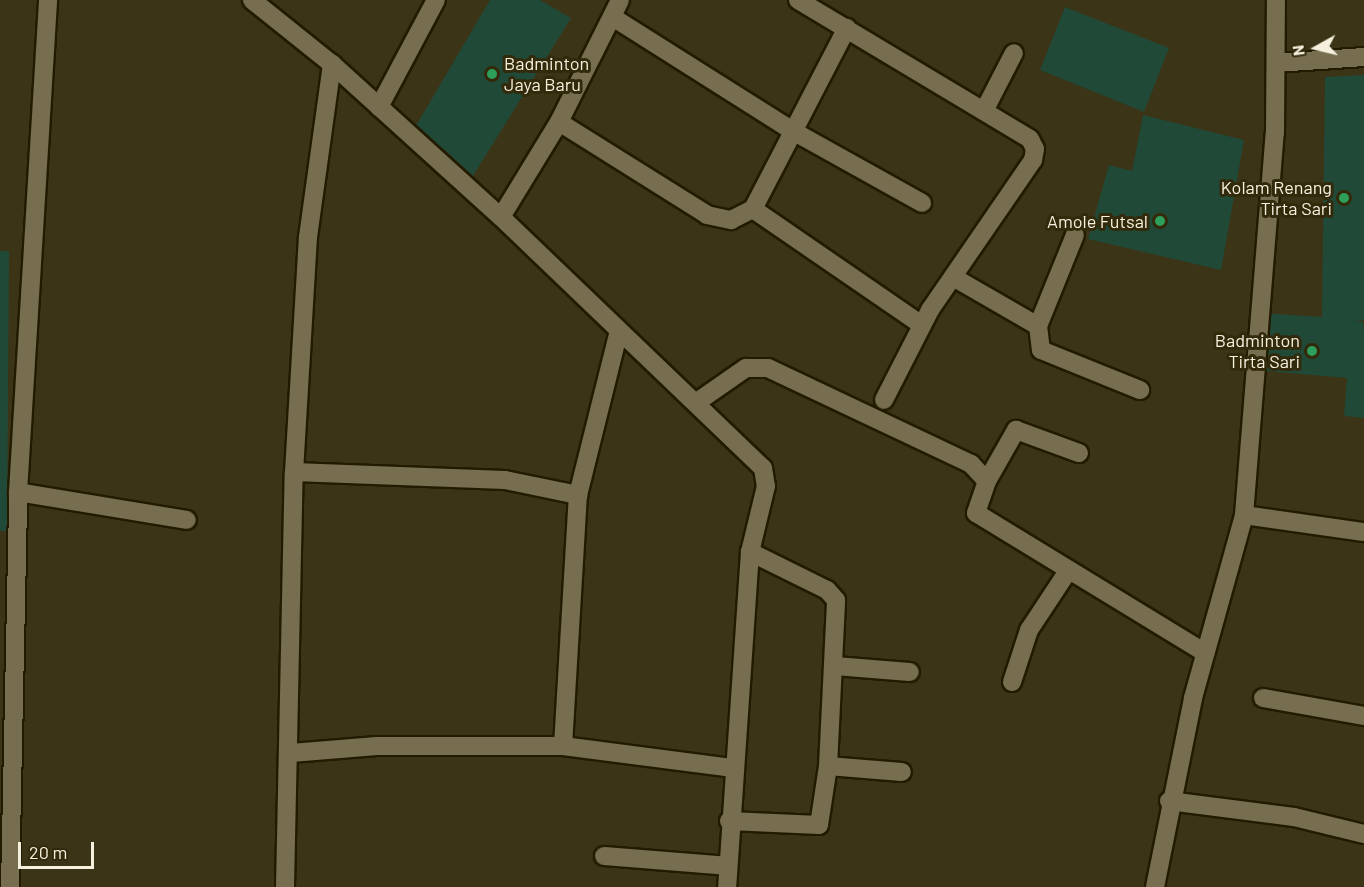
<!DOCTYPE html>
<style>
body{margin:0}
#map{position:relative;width:1364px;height:887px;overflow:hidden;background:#3c3416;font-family:Barlow,sans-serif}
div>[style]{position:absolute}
.green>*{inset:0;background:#214938}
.roads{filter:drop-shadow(2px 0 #231b00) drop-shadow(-2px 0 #231b00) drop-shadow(0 2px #231b00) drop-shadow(0 -2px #231b00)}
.street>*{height:18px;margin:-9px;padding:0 9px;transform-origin:9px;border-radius:9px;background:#776e4f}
.dots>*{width:16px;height:16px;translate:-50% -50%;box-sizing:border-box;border:3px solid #322a0b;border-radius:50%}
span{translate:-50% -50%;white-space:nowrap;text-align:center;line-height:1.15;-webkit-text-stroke:6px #322a0b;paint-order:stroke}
.poi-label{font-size:18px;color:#f6f1df}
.left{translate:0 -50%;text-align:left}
.right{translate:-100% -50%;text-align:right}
.north{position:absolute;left:1286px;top:18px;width:60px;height:60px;-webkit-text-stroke:4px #322a0b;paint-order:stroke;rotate:262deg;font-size:16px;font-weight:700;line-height:24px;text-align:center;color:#f6f1df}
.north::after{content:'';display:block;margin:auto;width:21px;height:27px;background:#f6f1df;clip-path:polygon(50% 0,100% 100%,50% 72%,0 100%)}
.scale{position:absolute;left:18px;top:842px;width:76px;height:27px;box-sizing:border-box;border:3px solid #f6f1df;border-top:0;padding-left:8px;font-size:18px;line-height:21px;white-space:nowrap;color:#f6f1df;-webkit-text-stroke:4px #322a0b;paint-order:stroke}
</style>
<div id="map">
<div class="green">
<div style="clip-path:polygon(490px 0,540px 0,571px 18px,471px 179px,414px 129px)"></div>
<div style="clip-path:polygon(1065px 7px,1169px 48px,1144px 112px,1040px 70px)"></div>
<div style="clip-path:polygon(1364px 75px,1364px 320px,1354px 320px,1363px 321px,1364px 331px,1364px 418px,1344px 416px,1347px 378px,1257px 370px,1262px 313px,1322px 317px,1325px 77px)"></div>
<div style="clip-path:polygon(1143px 115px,1244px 140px,1221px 270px,1088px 239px,1109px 165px,1132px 171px)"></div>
<div style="clip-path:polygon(0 251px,9px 251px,7px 531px,0 531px)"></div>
</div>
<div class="roads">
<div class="street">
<div style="left:252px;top:0;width:102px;rotate:38.7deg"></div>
<div style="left:332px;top:64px;width:228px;rotate:42.2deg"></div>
<div style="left:501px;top:217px;width:363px;rotate:43.8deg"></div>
<div style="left:763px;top:468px;width:18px;rotate:81deg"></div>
<div style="left:766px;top:486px;width:68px;rotate:103.6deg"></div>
<div style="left:750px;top:552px;width:336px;rotate:93.9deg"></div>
<div style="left:798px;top:0;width:270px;rotate:30.9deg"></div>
<div style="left:1030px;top:139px;width:11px;rotate:63deg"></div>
<div style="left:1035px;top:149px;width:11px;rotate:100deg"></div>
<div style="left:1033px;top:160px;width:182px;rotate:124.5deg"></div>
<div style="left:930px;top:310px;width:101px;rotate:117.1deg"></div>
<div style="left:614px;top:18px;width:209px;rotate:32.3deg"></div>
<div style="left:791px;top:130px;width:150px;rotate:29.1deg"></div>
<div style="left:1276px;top:63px;width:88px;rotate:-3.9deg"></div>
<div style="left:379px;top:107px;width:121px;rotate:-62deg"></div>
<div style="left:984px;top:111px;width:65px;rotate:-62.7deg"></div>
<div style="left:559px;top:122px;width:175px;rotate:32.1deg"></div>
<div style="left:707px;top:215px;width:25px;rotate:12deg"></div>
<div style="left:731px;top:220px;width:25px;rotate:-27deg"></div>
<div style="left:753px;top:209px;width:205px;rotate:34.5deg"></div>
<div style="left:753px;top:209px;width:204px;rotate:-62.6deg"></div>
<div style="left:501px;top:217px;width:111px;rotate:-58.6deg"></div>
<div style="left:559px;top:122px;width:136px;rotate:-63.4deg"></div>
<div style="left:953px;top:277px;width:98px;rotate:30deg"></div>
<div style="left:1038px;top:326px;width:24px;rotate:83deg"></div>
<div style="left:1041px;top:350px;width:107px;rotate:22deg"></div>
<div style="left:1038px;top:326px;width:98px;rotate:-67.9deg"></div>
<div style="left:697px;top:402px;width:60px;rotate:-34.8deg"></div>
<div style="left:746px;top:368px;width:22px"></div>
<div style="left:768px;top:368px;width:225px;rotate:25.3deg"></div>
<div style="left:971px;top:464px;width:23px;rotate:47deg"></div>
<div style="left:987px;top:481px;width:34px;rotate:109deg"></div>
<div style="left:976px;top:513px;width:268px;rotate:31.4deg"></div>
<div style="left:294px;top:472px;width:211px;rotate:2.2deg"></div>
<div style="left:505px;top:480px;width:75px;rotate:11.6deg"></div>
<div style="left:578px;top:495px;width:166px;rotate:-76deg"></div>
<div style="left:987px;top:481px;width:59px;rotate:-60.4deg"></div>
<div style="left:1016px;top:430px;width:67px;rotate:20.1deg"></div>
<div style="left:18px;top:492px;width:171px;rotate:9.4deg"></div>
<div style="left:1244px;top:515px;width:121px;rotate:8.1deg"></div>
<div style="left:835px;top:666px;width:75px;rotate:4.6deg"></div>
<div style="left:1012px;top:682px;width:55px;rotate:-71.9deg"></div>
<div style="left:1029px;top:630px;width:71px;rotate:-56.5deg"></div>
<div style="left:1263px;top:698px;width:103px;rotate:10.1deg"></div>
<div style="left:563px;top:746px;width:170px;rotate:7.4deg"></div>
<div style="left:291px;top:753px;width:86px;rotate:-4.7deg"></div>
<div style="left:377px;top:746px;width:186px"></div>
<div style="left:563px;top:746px;width:251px;rotate:-86.6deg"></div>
<div style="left:828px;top:766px;width:74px;rotate:4.6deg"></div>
<div style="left:1169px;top:801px;width:126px;rotate:7.3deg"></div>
<div style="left:1294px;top:817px;width:72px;rotate:13.7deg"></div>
<div style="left:729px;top:821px;width:90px;rotate:2.5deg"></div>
<div style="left:819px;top:825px;width:60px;rotate:-81.3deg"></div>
<div style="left:828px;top:766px;width:166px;rotate:-87.2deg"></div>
<div style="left:836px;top:600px;width:13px;rotate:-132deg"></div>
<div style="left:827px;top:590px;width:86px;rotate:-153.7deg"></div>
<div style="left:604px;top:856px;width:123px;rotate:4.6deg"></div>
<div style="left:10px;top:887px;width:395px;rotate:-88.8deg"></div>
<div style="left:18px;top:492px;width:493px;rotate:-86.5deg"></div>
<div style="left:285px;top:887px;width:415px;rotate:-88.8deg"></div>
<div style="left:294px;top:472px;width:235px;rotate:-86.6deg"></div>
<div style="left:308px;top:237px;width:175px;rotate:-82.1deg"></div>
<div style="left:1155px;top:887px;width:193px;rotate:-78.6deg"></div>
<div style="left:1193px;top:698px;width:190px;rotate:-74.4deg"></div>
<div style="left:1244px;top:515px;width:383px;rotate:-85.4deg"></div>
<div style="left:1275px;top:133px;width:133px;rotate:-89.6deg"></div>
</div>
</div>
<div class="dots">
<div style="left:492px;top:74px;background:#2e9e5b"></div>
<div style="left:1344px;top:198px;background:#2e9e5b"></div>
<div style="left:1160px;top:221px;background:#2e9e5b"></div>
<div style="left:1312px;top:351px;background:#2e9e5b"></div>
</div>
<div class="poi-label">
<span class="left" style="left:504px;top:74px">Badminton<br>Jaya Baru</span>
<span class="right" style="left:1332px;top:198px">Kolam Renang<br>Tirta Sari</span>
<span class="right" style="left:1148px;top:221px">Amole Futsal</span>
<span class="right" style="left:1300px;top:351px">Badminton<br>Tirta Sari</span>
</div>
<div class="north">N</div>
<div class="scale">20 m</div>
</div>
